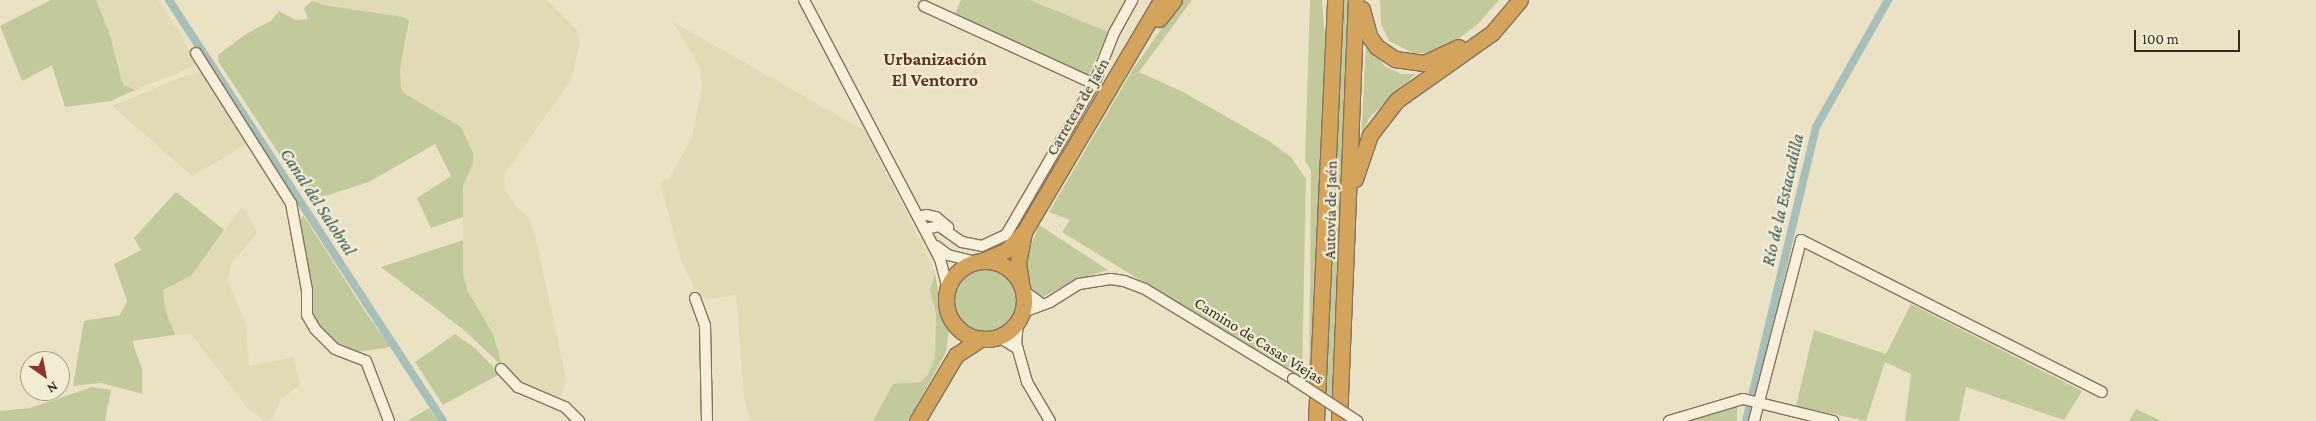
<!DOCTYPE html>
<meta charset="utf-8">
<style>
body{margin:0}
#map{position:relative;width:2316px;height:421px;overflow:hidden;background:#ebe2c6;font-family:"Crimson Pro",serif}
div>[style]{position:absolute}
.farmland>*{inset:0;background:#e0dbb4}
.green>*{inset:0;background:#c2c99a}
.round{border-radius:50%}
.canal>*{height:8px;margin:-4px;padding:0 4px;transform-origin:4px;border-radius:4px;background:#a7bfb9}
.roads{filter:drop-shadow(1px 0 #85745d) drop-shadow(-1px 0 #85745d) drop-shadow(0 1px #85745d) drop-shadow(0 -1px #85745d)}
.minor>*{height:10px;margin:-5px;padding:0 5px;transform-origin:5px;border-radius:5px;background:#f7efd9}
.highway>*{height:15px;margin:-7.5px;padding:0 7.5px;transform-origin:7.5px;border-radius:7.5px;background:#d4a45d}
.highway>.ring{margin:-7.5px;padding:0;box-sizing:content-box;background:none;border:15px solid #d4a45d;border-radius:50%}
.bridges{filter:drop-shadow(1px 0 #85745d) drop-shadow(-1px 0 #85745d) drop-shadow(0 1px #85745d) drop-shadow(0 -1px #85745d)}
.minor-bridge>*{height:10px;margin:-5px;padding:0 5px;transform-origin:5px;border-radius:5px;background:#f7efd9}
span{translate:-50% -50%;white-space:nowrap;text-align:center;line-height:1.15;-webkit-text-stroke:4.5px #f3ecd5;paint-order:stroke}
.street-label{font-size:16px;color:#362c20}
.neighbourhood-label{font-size:18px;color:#603122;font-weight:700}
.water-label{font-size:18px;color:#305554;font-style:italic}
.north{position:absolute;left:20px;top:351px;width:50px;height:50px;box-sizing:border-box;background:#f3ecd5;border:1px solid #a79f8d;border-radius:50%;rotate:147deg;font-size:14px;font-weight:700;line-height:20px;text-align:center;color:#362c20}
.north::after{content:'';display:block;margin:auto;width:18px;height:22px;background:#903431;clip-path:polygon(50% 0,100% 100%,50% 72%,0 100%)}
.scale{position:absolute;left:2134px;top:30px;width:106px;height:22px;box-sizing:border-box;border:2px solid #362c20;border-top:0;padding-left:6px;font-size:15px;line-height:18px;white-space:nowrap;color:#362c20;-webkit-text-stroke:4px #f3ecd5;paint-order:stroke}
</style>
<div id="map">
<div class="farmland">
<div style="clip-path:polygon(96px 0,158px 0,195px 57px,195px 66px,135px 90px,129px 89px,121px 78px)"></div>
<div style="clip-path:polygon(311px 0,547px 0,577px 30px,580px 43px,571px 80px,504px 175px,505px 188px,515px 205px,530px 219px,537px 244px,566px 378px,562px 395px,557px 398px,520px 385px,502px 366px,495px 344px,468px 292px,463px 274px,463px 186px,473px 163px,473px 153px,461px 127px,404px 93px,401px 88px,400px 70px,410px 26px,403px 17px,329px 6px)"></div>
<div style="clip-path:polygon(1030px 0,1125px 0,1108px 32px)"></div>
<div style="clip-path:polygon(672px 21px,865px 131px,926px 251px,935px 273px,930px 290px,936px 313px,935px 358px,927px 376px,921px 382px,893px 384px,873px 421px,750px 421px,744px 397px,736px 295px,708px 299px,697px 294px,681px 260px,660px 182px,669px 179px,692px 137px,702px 88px,700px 67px)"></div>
<div style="clip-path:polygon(205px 72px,251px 142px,192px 176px,112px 106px,185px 76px)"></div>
<div style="clip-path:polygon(241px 208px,247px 213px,257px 233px,231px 264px,228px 281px,246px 324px,249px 366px,293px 357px,300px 385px,281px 399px,272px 419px,266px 421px,249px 410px,191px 334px,175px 335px,165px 309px,163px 289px,192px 275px)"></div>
</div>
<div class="green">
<div style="clip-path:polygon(51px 0,96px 0,109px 32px,121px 78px,124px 85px,135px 90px,111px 101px,65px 107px,52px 65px,22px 81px,0 26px)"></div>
<div style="clip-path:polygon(961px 0,1030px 0,1108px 32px,1088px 77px,955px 14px)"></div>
<div style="clip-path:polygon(1182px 0,1192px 0,1139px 72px,1183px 92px,1269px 141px,1291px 157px,1306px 179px,1302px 380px,1062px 232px,1070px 220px,1049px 212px,1133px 69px)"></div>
<div style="clip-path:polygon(1310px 0,1322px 0,1325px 39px,1312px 384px,1309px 382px,1311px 171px,1305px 161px)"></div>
<div style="clip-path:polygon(1339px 0,1351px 0,1333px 398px,1322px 390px)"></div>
<div style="clip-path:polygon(1380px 0,1499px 0,1478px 24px,1454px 42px,1434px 52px,1415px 54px,1389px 41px,1381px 24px)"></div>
<div style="clip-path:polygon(312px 1px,329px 6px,403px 17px,409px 21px,400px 70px,401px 88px,404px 93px,461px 127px,473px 153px,473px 163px,463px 186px,463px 217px,431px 228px,417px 198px,451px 176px,435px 144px,369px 182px,322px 197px,300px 181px,287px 166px,218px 61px,218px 55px,246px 34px,271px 21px,279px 11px,295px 20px,308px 19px,304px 8px)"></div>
<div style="clip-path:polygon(1366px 43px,1385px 66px,1401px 74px,1416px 74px,1369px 118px,1361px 140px)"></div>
<div style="clip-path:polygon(175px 193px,178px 193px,224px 230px,192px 275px,163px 290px,165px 309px,175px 335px,132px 341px,142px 369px,142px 394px,102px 383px,73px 386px,84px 321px,120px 315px,127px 301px,114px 264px,141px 250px,134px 238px)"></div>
<div style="clip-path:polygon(303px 215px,368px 316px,391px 347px,357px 352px,335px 345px,310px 315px,300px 238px,300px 222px)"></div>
<div style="clip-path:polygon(1039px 225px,1108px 270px,1075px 280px,1043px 297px,1037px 295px,1027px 280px,1025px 261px)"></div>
<div style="clip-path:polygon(463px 240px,463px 274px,468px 292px,493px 334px,502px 366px,464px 330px,381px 267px)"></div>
<div class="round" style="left:951px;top:266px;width:68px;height:68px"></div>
<div style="clip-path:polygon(935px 273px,942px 313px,949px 330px,946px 352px,908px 421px,873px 421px,893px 384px,921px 382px,927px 376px,935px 358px,936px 313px,930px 290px)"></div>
<div style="clip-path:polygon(1911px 304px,2082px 391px,2064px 420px,1966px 387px,1959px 421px,1905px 421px,1911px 374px,1885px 362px,1866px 421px,1796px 406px,1814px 330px,1886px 354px)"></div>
<div style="clip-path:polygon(455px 334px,476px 349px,500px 374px,443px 405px,415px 362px)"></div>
<div style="clip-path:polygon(92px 387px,111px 390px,105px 421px,0 421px,0 411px,30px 408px)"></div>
<div style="clip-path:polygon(1728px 406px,1737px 407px,1737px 421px,1686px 421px)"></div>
<div style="clip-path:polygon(429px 408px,438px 421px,407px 421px)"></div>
<div style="clip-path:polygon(2136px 409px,2161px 421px,2129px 421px)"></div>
</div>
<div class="canal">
<div style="left:169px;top:0;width:502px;rotate:56.94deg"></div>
<div style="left:1746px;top:421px;width:302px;rotate:-76.6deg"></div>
<div style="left:1816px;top:127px;width:146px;rotate:-60.4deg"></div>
</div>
<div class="roads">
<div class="minor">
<div style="left:804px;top:0;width:293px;rotate:62.3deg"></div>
<div style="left:940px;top:259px;width:30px;rotate:75deg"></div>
<div style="left:924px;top:6px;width:187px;rotate:24.6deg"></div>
<div style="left:196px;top:53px;width:178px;rotate:57.7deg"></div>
<div style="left:291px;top:203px;width:88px;rotate:79.6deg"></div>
<div style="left:307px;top:290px;width:25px;rotate:90deg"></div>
<div style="left:307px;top:315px;width:16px;rotate:60deg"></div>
<div style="left:315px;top:329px;width:28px;rotate:45deg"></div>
<div style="left:335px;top:349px;width:33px;rotate:21deg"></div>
<div style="left:366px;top:361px;width:64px;rotate:69deg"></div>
<div style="left:918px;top:217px;width:9px;rotate:-13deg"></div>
<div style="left:927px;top:215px;width:9px;rotate:13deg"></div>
<div style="left:936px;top:217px;width:16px;rotate:40deg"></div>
<div style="left:925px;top:229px;width:14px;rotate:-12deg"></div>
<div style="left:939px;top:226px;width:28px;rotate:35deg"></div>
<div style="left:962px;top:242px;width:20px;rotate:11deg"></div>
<div style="left:982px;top:246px;width:26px;rotate:-25deg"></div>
<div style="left:1006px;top:235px;width:175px;rotate:-59.8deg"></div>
<div style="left:1094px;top:84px;width:55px;rotate:-68.6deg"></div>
<div style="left:1114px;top:33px;width:38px;rotate:-61deg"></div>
<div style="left:936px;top:246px;width:15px;rotate:37deg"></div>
<div style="left:948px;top:255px;width:29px;rotate:14deg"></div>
<div style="left:1024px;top:291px;width:22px;rotate:36deg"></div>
<div style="left:695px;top:298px;width:29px;rotate:70deg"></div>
<div style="left:705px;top:325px;width:96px;rotate:88.8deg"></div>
<div style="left:1023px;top:312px;width:29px;rotate:-20deg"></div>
<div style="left:1050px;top:302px;width:34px;rotate:-32deg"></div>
<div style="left:1079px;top:284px;width:32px;rotate:-9deg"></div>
<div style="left:1111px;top:279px;width:13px;rotate:9deg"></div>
<div style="left:1124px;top:281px;width:22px;rotate:21deg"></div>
<div style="left:1145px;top:289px;width:173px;rotate:31.3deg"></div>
<div style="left:1018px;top:322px;width:21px;rotate:95deg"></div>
<div style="left:1016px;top:343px;width:41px;rotate:74.2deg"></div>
<div style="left:1027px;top:382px;width:45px;rotate:59.5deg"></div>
<div style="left:999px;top:337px;width:22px;rotate:32deg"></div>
<div style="left:501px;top:369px;width:25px;rotate:47deg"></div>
<div style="left:518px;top:387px;width:51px;rotate:23.1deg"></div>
<div style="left:565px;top:407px;width:20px;rotate:45deg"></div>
<div style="left:1669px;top:421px;width:77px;rotate:-16.6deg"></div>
<div style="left:1743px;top:399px;width:93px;rotate:13.7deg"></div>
<div style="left:1754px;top:421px;width:187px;rotate:-75.4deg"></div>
<div style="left:1801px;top:240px;width:337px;rotate:26.8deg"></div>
</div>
<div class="highway">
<div style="left:1362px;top:9px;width:28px;rotate:75deg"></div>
<div style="left:1369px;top:36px;width:14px;rotate:54deg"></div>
<div style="left:1377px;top:47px;width:22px;rotate:34deg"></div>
<div style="left:1395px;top:59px;width:29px;rotate:8deg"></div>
<div style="left:1424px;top:63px;width:38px;rotate:-25deg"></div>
<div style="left:1159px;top:19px;width:24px;rotate:-52deg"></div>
<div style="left:1355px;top:179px;width:46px;rotate:-71.2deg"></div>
<div style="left:1370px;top:135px;width:44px;rotate:-52.4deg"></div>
<div style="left:1397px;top:100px;width:116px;rotate:-35.2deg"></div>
<div style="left:1492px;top:33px;width:43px;rotate:-49.7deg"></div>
<div class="ring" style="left:946px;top:261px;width:63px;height:63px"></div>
<div style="left:982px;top:261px;width:27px;rotate:-24deg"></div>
<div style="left:1007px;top:250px;width:25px;rotate:-47deg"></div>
<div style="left:1024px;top:232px;width:269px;rotate:-59.4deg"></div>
<div style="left:1021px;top:282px;width:19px;rotate:-99deg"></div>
<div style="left:1018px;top:263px;width:31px;rotate:-79deg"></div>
<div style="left:917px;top:421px;width:77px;rotate:-59.4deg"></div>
<div style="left:956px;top:355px;width:30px;rotate:-33deg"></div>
<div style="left:1316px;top:421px;width:421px;rotate:-87.4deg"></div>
<div style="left:1339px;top:421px;width:421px;rotate:-87.7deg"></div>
</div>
</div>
<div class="bridges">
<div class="minor-bridge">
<div style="left:1293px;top:379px;width:77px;rotate:33.3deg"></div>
</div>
</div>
<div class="street-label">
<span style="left:1078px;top:107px;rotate:-60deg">Carretera de Jaén</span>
<span style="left:1331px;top:210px;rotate:-89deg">Autovía de Jaén</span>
<span style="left:1259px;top:341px;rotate:32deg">Camino de Casas Viejas</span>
</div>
<div class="neighbourhood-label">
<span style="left:935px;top:70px">Urbanización<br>El Ventorro</span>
</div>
<div class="water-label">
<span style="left:1783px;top:200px;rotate:-77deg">Río de la Estacadilla</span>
<span style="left:318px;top:202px;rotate:57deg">Canal del Salobral</span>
</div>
<div class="north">N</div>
<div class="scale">100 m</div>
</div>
